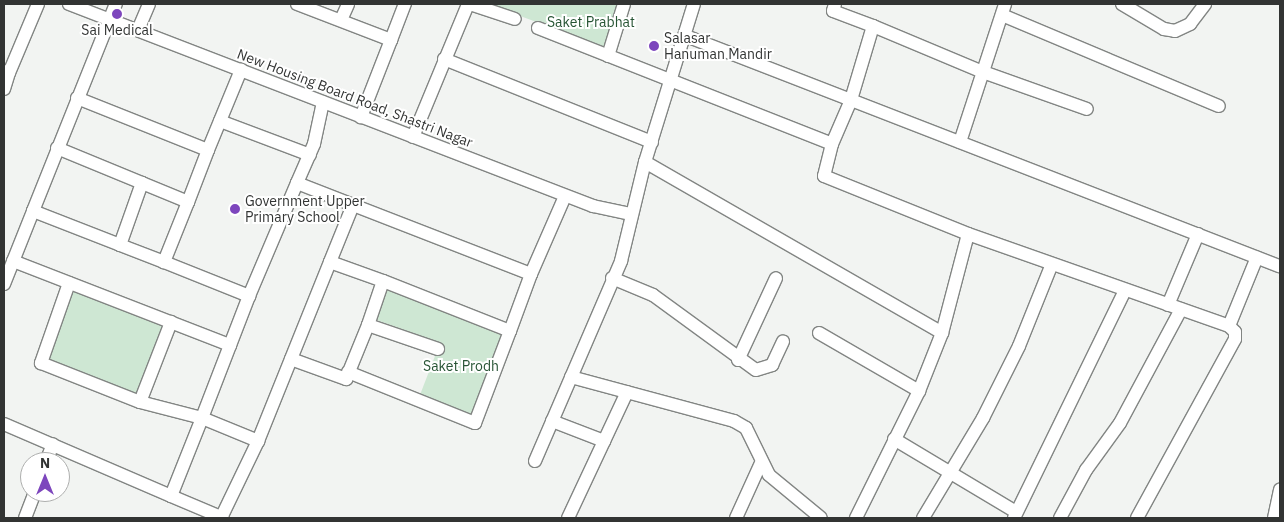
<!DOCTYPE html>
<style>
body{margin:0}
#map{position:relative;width:1284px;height:522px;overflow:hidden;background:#f2f4f2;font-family:"IBM Plex Sans",sans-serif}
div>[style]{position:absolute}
.green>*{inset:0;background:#cee7d3}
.roads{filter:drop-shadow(1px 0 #828583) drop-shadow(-1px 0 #828583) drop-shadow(0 1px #828583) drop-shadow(0 -1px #828583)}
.minor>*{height:12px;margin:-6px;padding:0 6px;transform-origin:6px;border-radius:6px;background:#fff}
.dots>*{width:14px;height:14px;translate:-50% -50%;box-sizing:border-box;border:2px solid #fff;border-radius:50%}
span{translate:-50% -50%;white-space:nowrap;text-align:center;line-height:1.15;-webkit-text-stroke:4px #fff;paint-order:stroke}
.park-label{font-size:14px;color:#275434}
.poi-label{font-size:14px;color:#323433}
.left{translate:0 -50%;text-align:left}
.street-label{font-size:14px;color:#323433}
.frame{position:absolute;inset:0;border:5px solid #323433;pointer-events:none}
.north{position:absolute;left:20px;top:452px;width:50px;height:50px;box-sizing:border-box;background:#fff;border:1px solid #adaead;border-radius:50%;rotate:0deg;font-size:14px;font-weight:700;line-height:20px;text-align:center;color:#323433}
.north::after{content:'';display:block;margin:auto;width:18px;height:22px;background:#7d46bd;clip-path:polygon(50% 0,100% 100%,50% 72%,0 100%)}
</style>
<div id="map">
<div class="green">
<div style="clip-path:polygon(488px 4px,618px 4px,604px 47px)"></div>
<div style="clip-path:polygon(386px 286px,504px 333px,472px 417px,418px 400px,440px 343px,374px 319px)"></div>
<div style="clip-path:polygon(72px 289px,162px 326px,136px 395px,48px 360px)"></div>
</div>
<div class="roads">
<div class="minor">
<div style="left:69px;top:4px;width:562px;rotate:21.08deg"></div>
<div style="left:593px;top:206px;width:39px;rotate:12deg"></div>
<div style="left:297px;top:4px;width:101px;rotate:21deg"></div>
<div style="left:391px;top:40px;width:83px;rotate:111.3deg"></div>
<div style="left:470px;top:4px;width:47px;rotate:18.4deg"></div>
<div style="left:835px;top:4px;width:7px;rotate:106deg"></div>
<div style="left:833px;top:11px;width:43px;rotate:20.6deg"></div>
<div style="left:873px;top:26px;width:77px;rotate:106.6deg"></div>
<div style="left:851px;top:100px;width:460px;rotate:21.2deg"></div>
<div style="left:1122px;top:4px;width:49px;rotate:30.8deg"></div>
<div style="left:1164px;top:29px;width:11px;rotate:10deg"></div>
<div style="left:1175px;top:31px;width:17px;rotate:-25deg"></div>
<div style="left:1190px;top:24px;width:25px;rotate:-53deg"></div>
<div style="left:1002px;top:15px;width:235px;rotate:22.8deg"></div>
<div style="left:341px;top:20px;width:17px;rotate:-66deg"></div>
<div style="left:873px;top:26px;width:119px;rotate:22.7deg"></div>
<div style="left:983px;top:72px;width:110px;rotate:19.6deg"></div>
<div style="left:538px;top:28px;width:316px;rotate:21.5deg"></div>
<div style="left:832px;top:144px;width:48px;rotate:-66.6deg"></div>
<div style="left:851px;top:100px;width:177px;rotate:-158.8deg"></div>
<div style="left:138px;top:30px;width:28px;rotate:-67deg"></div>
<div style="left:391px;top:40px;width:39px;rotate:-69deg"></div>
<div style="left:608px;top:56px;width:54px;rotate:-72.9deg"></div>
<div style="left:444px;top:59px;width:224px;rotate:21.8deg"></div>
<div style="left:4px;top:71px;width:5px;rotate:22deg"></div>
<div style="left:9px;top:73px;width:75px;rotate:-67.2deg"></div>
<div style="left:4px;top:89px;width:17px;rotate:-73deg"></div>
<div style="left:77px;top:98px;width:141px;rotate:21.7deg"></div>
<div style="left:208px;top:150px;width:56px;rotate:111deg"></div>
<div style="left:323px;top:102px;width:43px;rotate:102.1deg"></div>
<div style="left:314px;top:144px;width:43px;rotate:113.6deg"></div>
<div style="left:297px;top:183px;width:60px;rotate:21.4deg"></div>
<div style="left:353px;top:205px;width:61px;rotate:112deg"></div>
<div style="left:220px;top:121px;width:96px;rotate:20.7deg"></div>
<div style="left:413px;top:137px;width:144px;rotate:-67.5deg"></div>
<div style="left:960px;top:142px;width:145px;rotate:-71.9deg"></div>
<div style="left:832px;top:144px;width:33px;rotate:104deg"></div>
<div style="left:824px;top:176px;width:155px;rotate:21.9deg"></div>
<div style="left:968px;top:234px;width:102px;rotate:104.7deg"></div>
<div style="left:57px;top:148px;width:92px;rotate:22.4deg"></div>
<div style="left:208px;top:150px;width:87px;rotate:-67.6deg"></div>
<div style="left:645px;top:162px;width:343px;rotate:29.9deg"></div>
<div style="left:942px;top:333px;width:62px;rotate:111.6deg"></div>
<div style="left:919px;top:391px;width:142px;rotate:116.4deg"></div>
<div style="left:353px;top:205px;width:191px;rotate:21.2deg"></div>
<div style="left:531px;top:274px;width:61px;rotate:110.2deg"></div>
<div style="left:510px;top:331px;width:136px;rotate:-158.5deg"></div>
<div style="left:33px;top:211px;width:223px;rotate:-68.2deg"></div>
<div style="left:968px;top:234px;width:277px;rotate:19.4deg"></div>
<div style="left:120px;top:245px;width:47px;rotate:21.1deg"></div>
<div style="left:13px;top:261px;width:233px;rotate:21.2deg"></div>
<div style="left:531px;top:274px;width:85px;rotate:-66.4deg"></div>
<div style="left:612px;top:278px;width:44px;rotate:22.5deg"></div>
<div style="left:653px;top:295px;width:127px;rotate:36.1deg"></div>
<div style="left:756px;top:370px;width:17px;rotate:-17deg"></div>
<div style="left:772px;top:365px;width:26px;rotate:-65deg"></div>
<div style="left:69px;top:283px;width:85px;rotate:109.3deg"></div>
<div style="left:41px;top:363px;width:106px;rotate:21.5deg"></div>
<div style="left:140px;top:402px;width:86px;rotate:-68.8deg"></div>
<div style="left:4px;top:284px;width:79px;rotate:-68.3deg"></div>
<div style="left:33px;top:211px;width:93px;rotate:21.3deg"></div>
<div style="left:120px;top:245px;width:66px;rotate:-70.5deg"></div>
<div style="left:142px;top:183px;width:50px;rotate:22.4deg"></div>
<div style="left:188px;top:202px;width:65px;rotate:111.8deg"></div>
<div style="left:164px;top:262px;width:92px;rotate:21.8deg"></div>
<div style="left:249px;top:296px;width:131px;rotate:111.1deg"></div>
<div style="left:202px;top:418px;width:61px;rotate:22.3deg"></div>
<div style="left:258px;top:441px;width:193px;rotate:-68.1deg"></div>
<div style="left:330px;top:262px;width:56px;rotate:19.7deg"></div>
<div style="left:383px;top:281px;width:46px;rotate:108.8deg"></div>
<div style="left:368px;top:325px;width:74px;rotate:18.9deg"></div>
<div style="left:249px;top:296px;width:123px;rotate:-67deg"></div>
<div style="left:1168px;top:305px;width:77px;rotate:-67.1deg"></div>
<div style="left:819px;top:333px;width:116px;rotate:30.1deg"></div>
<div style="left:291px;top:359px;width:59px;rotate:20deg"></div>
<div style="left:346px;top:379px;width:58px;rotate:-67.8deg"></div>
<div style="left:738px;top:360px;width:90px;rotate:-65.1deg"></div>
<div style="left:348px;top:372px;width:137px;rotate:21.9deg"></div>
<div style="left:475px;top:423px;width:98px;rotate:-69.2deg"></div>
<div style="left:571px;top:377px;width:169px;rotate:15.1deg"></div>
<div style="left:734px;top:421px;width:14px;rotate:30deg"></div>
<div style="left:746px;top:428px;width:52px;rotate:63.9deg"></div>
<div style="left:769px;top:475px;width:67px;rotate:39.6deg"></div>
<div style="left:552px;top:421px;width:56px;rotate:21deg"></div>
<div style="left:4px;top:424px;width:182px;rotate:23.3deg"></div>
<div style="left:171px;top:496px;width:84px;rotate:-68.3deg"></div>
<div style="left:202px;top:418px;width:64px;rotate:-165.5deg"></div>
<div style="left:894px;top:439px;width:142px;rotate:30.9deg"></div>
<div style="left:535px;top:461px;width:218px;rotate:-66.7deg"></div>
<div style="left:621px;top:261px;width:102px;rotate:-76.4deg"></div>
<div style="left:645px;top:162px;width:165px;rotate:-72.8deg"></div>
<div style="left:46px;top:462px;width:19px;rotate:-69deg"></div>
<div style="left:171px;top:496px;width:56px;rotate:22.9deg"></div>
<div style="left:25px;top:518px;width:28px;rotate:-69deg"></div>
<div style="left:221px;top:518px;width:85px;rotate:-64.3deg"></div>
<div style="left:568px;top:518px;width:139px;rotate:-64.9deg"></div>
<div style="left:736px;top:518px;width:60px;rotate:-65.6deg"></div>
<div style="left:923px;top:518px;width:117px;rotate:-59deg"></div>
<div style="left:983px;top:418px;width:80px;rotate:-63.4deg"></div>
<div style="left:1019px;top:346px;width:88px;rotate:-68.1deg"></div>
<div style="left:1014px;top:518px;width:254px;rotate:-64deg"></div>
<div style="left:1060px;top:518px;width:55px;rotate:-61.6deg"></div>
<div style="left:1086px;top:470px;width:58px;rotate:-54.1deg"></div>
<div style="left:1120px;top:423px;width:129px;rotate:-61.8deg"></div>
<div style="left:1137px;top:518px;width:204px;rotate:-61.3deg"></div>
<div style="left:1235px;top:339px;width:7px;rotate:-90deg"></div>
<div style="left:1235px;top:332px;width:8px;rotate:-135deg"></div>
<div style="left:1229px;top:326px;width:74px;rotate:-67.9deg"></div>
<div style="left:1274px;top:518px;width:29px;rotate:-78deg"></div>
</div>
</div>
<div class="dots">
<div style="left:117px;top:14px;background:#7d46bd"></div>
<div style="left:654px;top:46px;background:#7d46bd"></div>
<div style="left:235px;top:209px;background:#7d46bd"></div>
</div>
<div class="park-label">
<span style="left:591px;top:22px">Saket Prabhat</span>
<span style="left:461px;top:366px">Saket Prodh</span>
</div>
<div class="poi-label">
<span style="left:117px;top:30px">Sai Medical</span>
<span class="left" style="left:664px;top:46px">Salasar<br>Hanuman Mandir</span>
<span class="left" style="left:245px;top:209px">Government Upper<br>Primary School</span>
</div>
<div class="street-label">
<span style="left:355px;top:98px;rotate:21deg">New Housing Board Road, Shastri Nagar</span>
</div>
<div class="frame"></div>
<div class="north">N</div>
</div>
